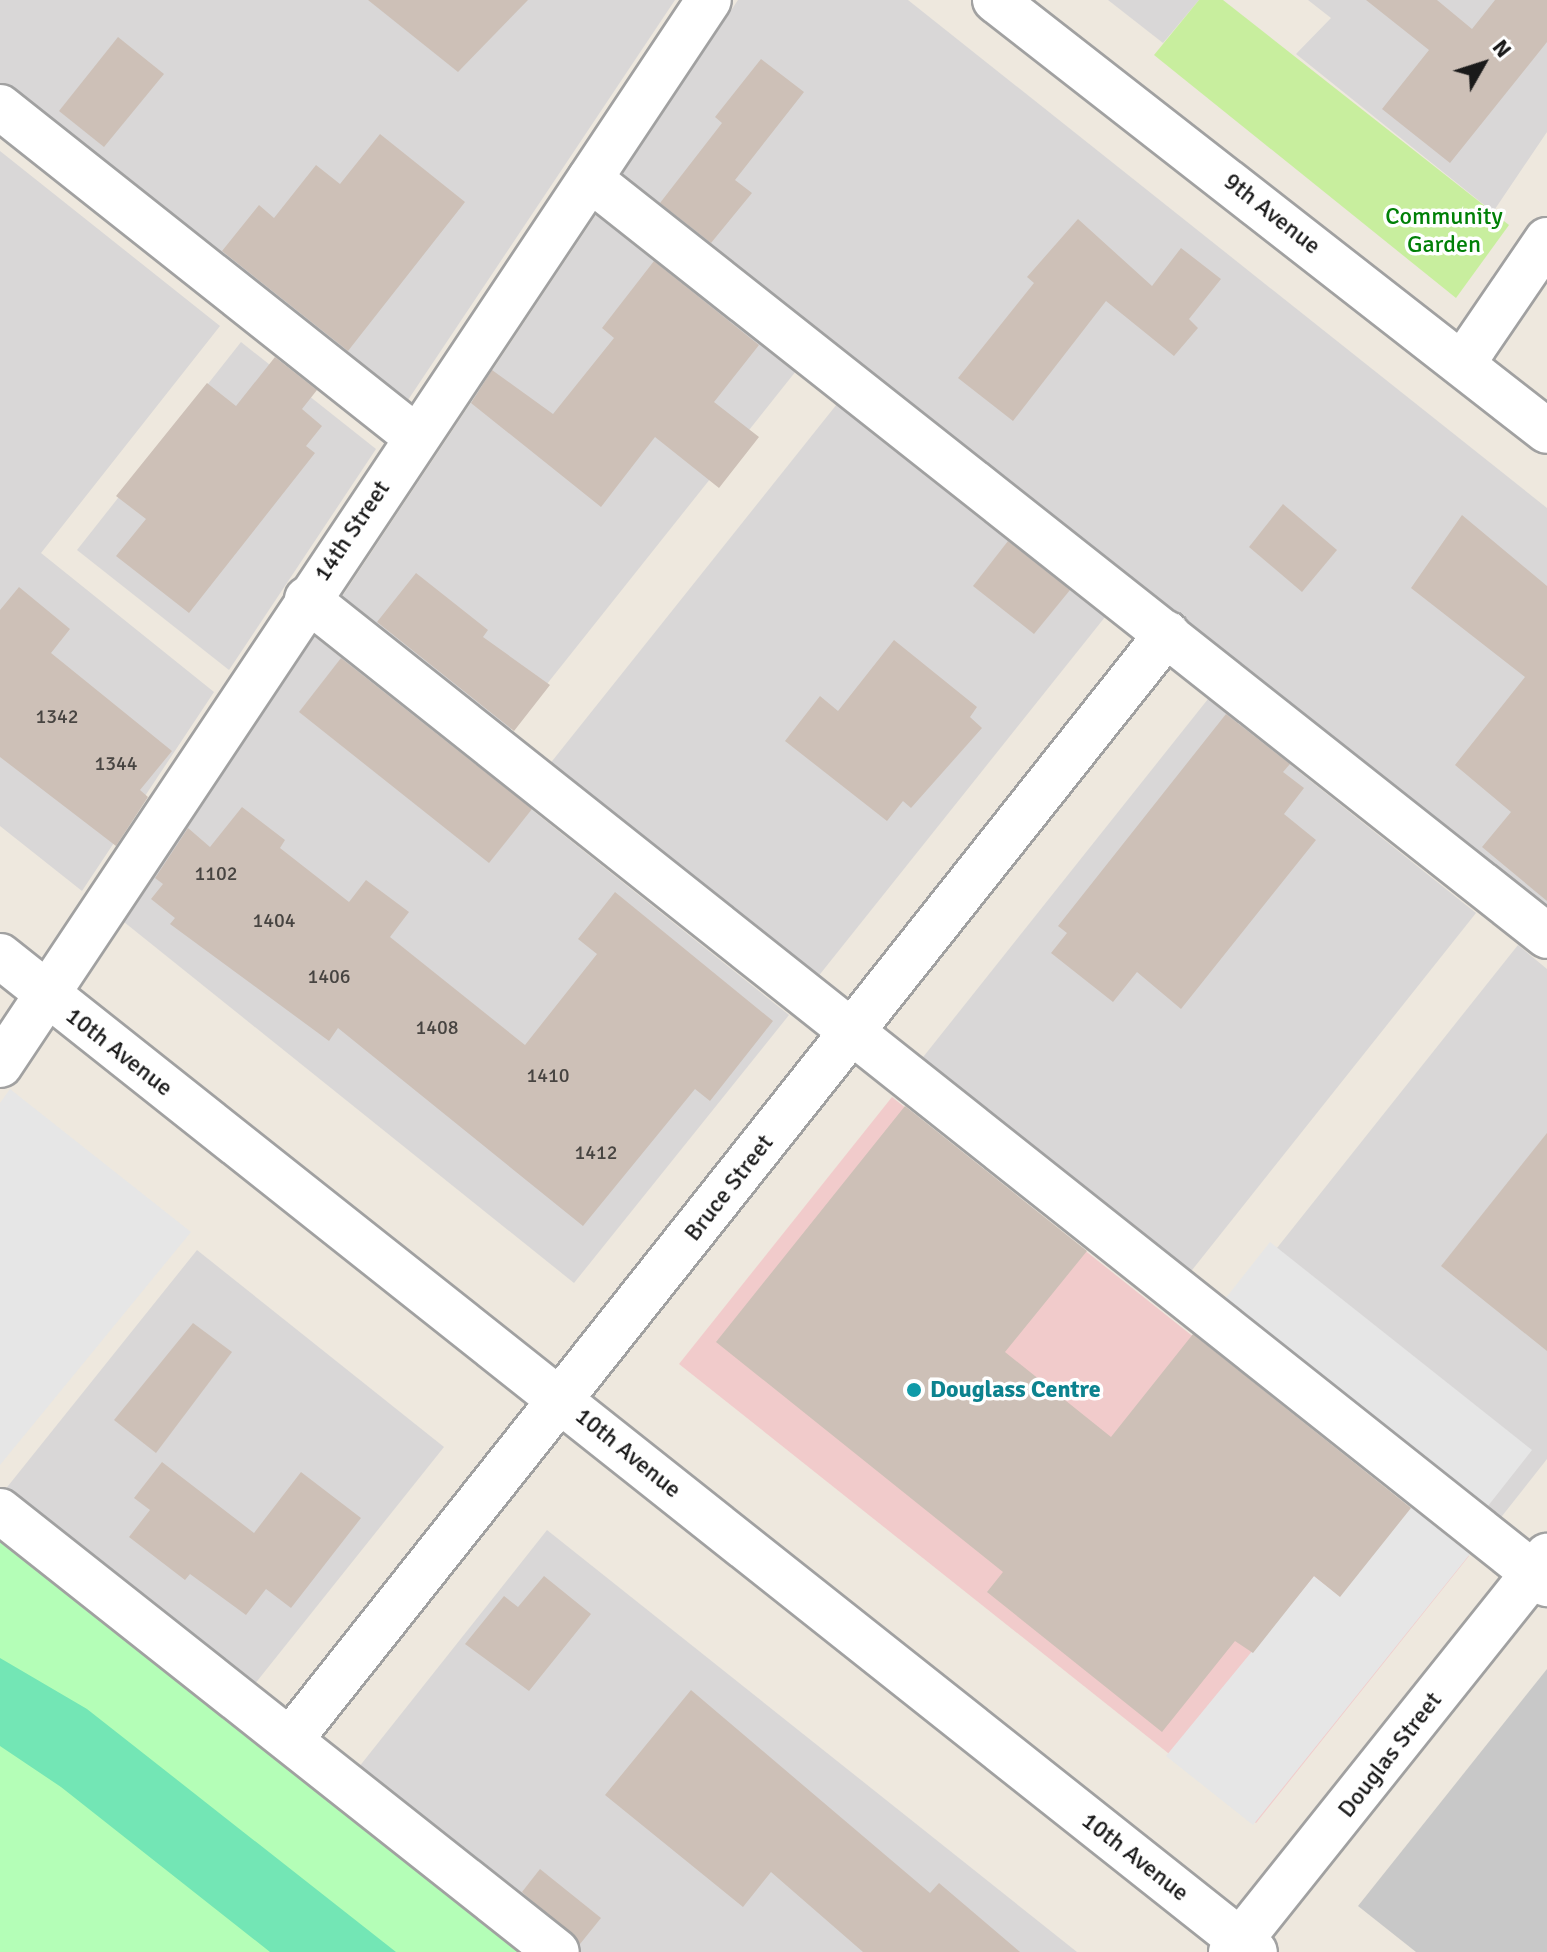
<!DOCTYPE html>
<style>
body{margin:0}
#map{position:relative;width:1547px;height:1952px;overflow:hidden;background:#eee8de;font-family:Signika,sans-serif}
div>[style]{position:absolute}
.residential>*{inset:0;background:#d9d7d7}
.commercial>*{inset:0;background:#f1cbcb}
.religious>*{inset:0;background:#c8c8c8}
.grass>*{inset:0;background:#c8ee9e}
.park>*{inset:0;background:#b4feb7}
.pitch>*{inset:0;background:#73e6b5}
.parking>*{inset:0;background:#e6e6e6}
.building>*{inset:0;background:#cdc0b7}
.roads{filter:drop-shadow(2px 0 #a1a1a1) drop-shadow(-2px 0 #a1a1a1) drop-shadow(0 2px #a1a1a1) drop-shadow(0 -2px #a1a1a1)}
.minor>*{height:44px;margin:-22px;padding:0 22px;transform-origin:22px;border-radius:22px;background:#fff}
.dots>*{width:22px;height:22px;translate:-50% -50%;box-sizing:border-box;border:4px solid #fff;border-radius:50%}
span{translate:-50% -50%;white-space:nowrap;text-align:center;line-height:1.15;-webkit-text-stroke:7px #fff;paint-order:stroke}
.number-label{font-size:20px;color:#474441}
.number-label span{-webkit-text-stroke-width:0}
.street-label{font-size:24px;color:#1a1a1a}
.park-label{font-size:24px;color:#018007}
.culture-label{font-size:24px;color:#0d838f;font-weight:700}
.left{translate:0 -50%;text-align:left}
.north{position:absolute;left:1443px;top:24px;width:80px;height:80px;-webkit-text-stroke:6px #fff;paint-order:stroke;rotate:51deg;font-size:22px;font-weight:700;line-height:32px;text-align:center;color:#1a1a1a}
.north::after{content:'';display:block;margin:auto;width:28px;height:36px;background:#1a1a1a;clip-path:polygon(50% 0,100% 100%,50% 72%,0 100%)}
</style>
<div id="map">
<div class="residential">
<div style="clip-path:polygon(0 0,675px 0,404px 406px,0 84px)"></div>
<div style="clip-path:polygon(738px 0,908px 0,1547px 508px,1547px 926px,615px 185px)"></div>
<div style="clip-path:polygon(1108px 0,1199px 0,1163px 43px)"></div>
<div style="clip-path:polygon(1308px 0,1547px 0,1547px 132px,1493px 212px,1296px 54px,1331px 18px)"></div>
<div style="clip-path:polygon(0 151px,220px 326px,41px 553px,214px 692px,82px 891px,0 826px)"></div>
<div style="clip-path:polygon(597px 213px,796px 371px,500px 743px,333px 610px)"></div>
<div style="clip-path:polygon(241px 342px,376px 449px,229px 670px,77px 550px)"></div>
<div style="clip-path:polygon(837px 404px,1105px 617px,809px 988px,541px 775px)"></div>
<div style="clip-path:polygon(314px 636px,789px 1015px,574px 1283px,124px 922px)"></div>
<div style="clip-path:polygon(1208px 699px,1476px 913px,1181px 1284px,912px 1071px)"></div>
<div style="clip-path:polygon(1518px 945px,1547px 969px,1547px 1459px,1491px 1530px,1222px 1317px)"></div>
<div style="clip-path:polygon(197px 1250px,444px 1447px,246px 1695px,0 1496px)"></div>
<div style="clip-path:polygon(547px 1530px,1077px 1952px,570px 1952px,351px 1777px)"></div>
</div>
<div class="commercial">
<div style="clip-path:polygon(892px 1097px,1469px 1556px,1256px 1823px,679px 1364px)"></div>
</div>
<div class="religious">
<div style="clip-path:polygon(1547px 1669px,1547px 1952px,1416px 1952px,1358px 1906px)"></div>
</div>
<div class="grass">
<div style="clip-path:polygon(1199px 0,1223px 0,1509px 225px,1456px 298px,1154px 55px)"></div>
</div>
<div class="park">
<div style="clip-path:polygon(0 1536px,523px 1952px,0 1952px)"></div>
</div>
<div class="pitch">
<div style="clip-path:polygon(0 1658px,87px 1709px,396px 1952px,270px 1952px,61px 1787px,0 1746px)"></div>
</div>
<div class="parking">
<div style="clip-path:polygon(10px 1089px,191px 1232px,0 1465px,0 1103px)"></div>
<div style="clip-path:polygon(1270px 1242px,1532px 1450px,1484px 1511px,1221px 1304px)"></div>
<div style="clip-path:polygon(1411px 1507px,1470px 1554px,1253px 1825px,1166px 1756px,1314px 1576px,1340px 1596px)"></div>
</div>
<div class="building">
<div style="clip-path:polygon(368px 0,528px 0,458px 72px)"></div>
<div style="clip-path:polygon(1366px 0,1437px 0,1472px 29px,1495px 0,1547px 0,1547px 42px,1450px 163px,1382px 109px,1429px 50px)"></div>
<div style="clip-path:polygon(118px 37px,164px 74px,104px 147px,59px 111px)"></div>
<div style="clip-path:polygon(761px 59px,804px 92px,735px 180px,752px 193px,711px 243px,660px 203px,722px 123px,715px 117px)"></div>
<div style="clip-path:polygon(380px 134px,465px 202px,348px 351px,222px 251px,259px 205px,274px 218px,316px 165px,340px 184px)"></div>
<div style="clip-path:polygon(1078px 219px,1152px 286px,1181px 248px,1221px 279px,1189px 319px,1198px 328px,1174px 356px,1106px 301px,1013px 421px,958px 378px,1034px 283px,1027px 277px)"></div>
<div style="clip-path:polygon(654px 261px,759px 345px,714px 402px,759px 437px,719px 488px,655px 437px,601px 507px,471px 403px,492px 370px,553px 414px,614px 338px,602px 328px)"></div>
<div style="clip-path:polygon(275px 357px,317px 390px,302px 409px,322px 426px,306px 446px,315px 453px,189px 613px,116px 556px,146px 519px,116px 496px,207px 383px,236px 406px)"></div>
<div style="clip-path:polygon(1283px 504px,1337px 550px,1302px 592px,1249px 547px)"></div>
<div style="clip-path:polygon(1462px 515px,1547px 586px,1547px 901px,1482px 847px,1511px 812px,1455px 765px,1525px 677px,1411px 588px)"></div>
<div style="clip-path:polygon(1008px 541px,1070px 590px,1034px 634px,973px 586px)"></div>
<div style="clip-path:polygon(416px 573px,488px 630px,483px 637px,550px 685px,514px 731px,377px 622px)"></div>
<div style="clip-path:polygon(19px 587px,70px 629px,51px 653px,172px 751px,140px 790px,148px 797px,116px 846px,0 757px,0 610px)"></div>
<div style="clip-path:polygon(894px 640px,977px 707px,970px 717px,982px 728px,911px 808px,903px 801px,887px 821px,785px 741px,820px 696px,838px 711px)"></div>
<div style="clip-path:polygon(341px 658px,532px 809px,489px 863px,299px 712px)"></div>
<div style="clip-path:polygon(1226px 714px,1290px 764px,1283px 772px,1304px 788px,1284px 814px,1316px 840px,1181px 1009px,1137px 972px,1113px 1002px,1051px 953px,1067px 933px,1058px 926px)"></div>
<div style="clip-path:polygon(242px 807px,285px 840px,280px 848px,349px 902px,366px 880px,409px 912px,390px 937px,525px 1045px,597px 954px,578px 939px,615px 892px,773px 1021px,710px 1101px,695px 1089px,583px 1226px,338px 1028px,329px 1041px,170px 924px,175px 918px,151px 899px,163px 884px,155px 878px,188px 828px,210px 847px)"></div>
<div style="clip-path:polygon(905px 1106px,1087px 1251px,1005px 1352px,1111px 1437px,1193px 1334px,1411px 1508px,1340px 1597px,1314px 1576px,1253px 1653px,1235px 1641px,1162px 1732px,987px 1592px,1003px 1572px,716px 1342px)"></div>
<div style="clip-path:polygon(1547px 1133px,1547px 1351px,1441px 1266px)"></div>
<div style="clip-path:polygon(193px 1323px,232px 1352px,156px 1453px,114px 1420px)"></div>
<div style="clip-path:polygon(162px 1462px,254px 1533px,301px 1472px,361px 1518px,291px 1608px,266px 1589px,246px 1615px,190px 1574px,185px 1580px,129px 1537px,150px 1510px,134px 1498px)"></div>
<div style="clip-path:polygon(544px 1576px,591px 1614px,529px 1691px,465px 1644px,504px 1596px,518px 1607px)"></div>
<div style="clip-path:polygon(691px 1690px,930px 1893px,939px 1883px,1020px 1952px,863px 1952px,771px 1872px,743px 1907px,605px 1795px)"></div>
<div style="clip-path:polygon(540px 1869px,601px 1918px,580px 1944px,522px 1892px)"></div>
</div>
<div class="roads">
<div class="minor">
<div style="left:995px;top:0;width:700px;rotate:37.98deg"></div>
<div style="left:0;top:107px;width:531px;rotate:38.42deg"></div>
<div style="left:590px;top:179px;width:1220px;rotate:38.34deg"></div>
<div style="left:1463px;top:363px;width:149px;rotate:-55.7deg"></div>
<div style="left:307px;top:599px;width:1584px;rotate:38.46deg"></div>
<div style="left:0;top:956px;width:1602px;rotate:38.44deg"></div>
<div style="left:0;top:1065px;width:1279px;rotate:-56.35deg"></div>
<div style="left:0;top:1511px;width:710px;rotate:38.37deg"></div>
<div style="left:290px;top:1740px;width:1412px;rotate:-51.59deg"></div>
<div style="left:1231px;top:1952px;width:507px;rotate:-51.41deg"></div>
</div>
</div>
<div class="dots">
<div style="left:914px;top:1390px;background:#0f9aa8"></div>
</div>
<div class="number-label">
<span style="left:57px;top:716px">1342</span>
<span style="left:116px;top:763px">1344</span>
<span style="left:216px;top:873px">1102</span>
<span style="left:274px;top:920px">1404</span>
<span style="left:329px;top:976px">1406</span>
<span style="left:437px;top:1027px">1408</span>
<span style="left:548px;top:1075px">1410</span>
<span style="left:596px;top:1152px">1412</span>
</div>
<div class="street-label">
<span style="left:1272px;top:214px;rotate:38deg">9th Avenue</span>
<span style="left:352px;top:531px;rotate:-56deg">14th Street</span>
<span style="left:119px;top:1052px;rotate:38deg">10th Avenue</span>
<span style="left:729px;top:1188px;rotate:-52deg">Bruce Street</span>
<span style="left:628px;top:1453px;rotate:39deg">10th Avenue</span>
<span style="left:1390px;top:1755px;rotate:-52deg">Douglas Street</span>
<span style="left:1135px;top:1857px;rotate:38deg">10th Avenue</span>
</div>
<div class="park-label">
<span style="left:1444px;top:231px">Community<br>Garden</span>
</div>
<div class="culture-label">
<span class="left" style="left:930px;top:1390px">Douglass Centre</span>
</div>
<div class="north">N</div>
</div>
